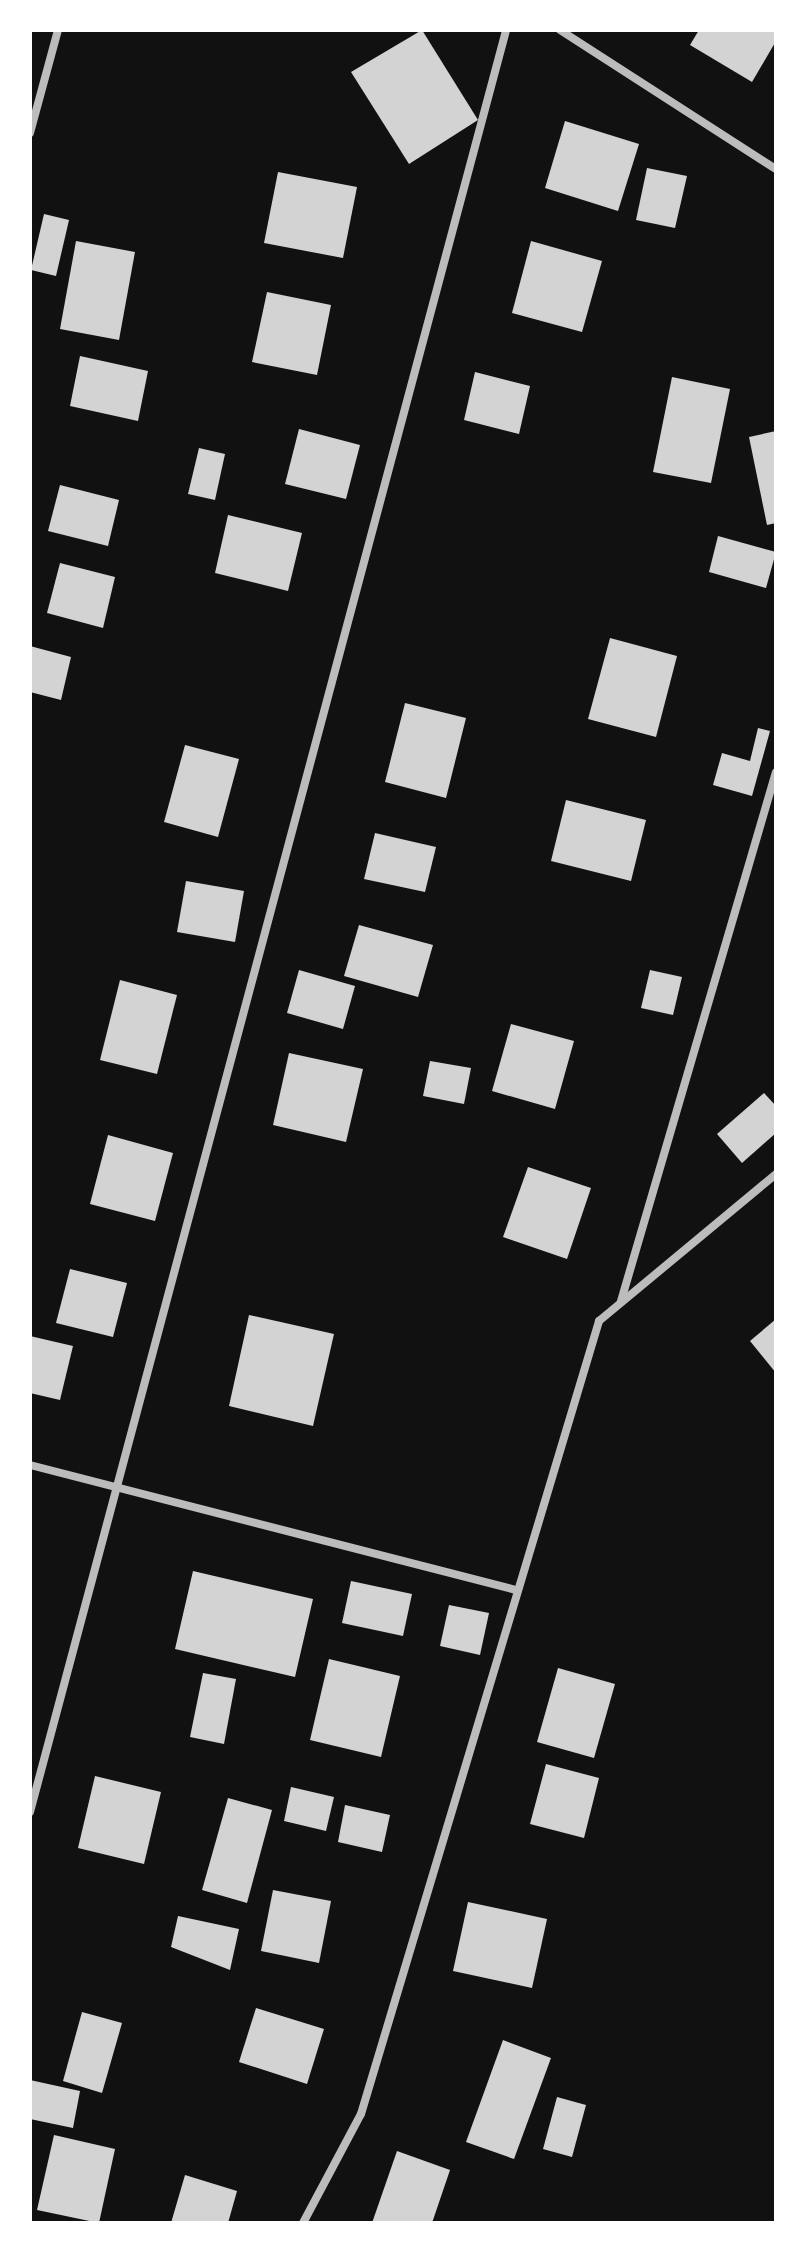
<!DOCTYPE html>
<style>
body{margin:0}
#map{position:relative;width:806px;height:2253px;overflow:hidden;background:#111;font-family:Ubuntu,sans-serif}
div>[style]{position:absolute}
.building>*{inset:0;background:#d3d3d3}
.minor>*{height:8px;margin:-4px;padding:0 4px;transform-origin:4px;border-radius:4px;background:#bcbcbc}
span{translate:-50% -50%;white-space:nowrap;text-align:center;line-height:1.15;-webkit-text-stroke:6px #fff;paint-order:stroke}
.frame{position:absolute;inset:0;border:32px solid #fff;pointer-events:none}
</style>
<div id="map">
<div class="building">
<div style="clip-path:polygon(422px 30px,478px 120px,409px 164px,351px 72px)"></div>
<div style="clip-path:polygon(699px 30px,776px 30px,776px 41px,752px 82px,690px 45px)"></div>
<div style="clip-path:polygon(565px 121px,639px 144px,618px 211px,545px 188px)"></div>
<div style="clip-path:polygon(647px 168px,687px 176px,675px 228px,636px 220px)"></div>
<div style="clip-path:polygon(278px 172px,357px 187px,343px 258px,264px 243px)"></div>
<div style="clip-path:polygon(44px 214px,69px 220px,56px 276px,31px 270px)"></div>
<div style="clip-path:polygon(76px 241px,135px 252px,119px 340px,60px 329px)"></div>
<div style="clip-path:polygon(531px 241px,602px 261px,582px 332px,512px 313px)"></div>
<div style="clip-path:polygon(267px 292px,331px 305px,317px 375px,252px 362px)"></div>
<div style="clip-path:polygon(80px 356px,148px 371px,138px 421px,70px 406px)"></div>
<div style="clip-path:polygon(475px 372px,530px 386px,519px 434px,464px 420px)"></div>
<div style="clip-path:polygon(672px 377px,730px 389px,711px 483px,653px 472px)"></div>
<div style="clip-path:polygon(299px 429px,360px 445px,346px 499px,285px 484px)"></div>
<div style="clip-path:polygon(776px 431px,776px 523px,767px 525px,749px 437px)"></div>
<div style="clip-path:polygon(199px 448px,225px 454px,215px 500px,188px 494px)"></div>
<div style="clip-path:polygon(60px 485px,119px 500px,108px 546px,48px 531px)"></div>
<div style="clip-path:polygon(228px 515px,302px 533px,288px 591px,215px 573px)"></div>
<div style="clip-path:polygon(718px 536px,776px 552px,766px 588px,709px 572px)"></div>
<div style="clip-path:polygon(60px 563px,115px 577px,103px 628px,47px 613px)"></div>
<div style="clip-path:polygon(610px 638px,677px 656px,656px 737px,588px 719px)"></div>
<div style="clip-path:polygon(30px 646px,71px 657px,61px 700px,30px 692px)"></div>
<div style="clip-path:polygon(405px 703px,466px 718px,446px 798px,385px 782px)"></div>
<div style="clip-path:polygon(758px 728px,770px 731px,752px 796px,713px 785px,722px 753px,750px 761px)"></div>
<div style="clip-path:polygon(185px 745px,239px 759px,218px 837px,164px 822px)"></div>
<div style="clip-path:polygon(566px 800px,646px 820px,631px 881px,551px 861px)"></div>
<div style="clip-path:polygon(375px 833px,436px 847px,425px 892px,364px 879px)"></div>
<div style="clip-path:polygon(186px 881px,244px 891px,235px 942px,177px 932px)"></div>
<div style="clip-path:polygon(359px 925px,433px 945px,418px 997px,344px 976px)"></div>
<div style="clip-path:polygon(299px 970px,355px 986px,343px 1029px,287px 1013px)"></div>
<div style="clip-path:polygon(650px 970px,682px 977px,673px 1015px,641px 1008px)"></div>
<div style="clip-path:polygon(120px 980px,177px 995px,157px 1074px,100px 1060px)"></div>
<div style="clip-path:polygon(511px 1024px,574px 1041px,555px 1109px,492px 1091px)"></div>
<div style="clip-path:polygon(289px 1053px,363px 1069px,346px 1142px,273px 1125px)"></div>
<div style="clip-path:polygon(430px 1061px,471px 1068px,464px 1104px,423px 1096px)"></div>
<div style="clip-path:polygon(764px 1093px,776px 1106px,776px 1133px,742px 1163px,717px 1134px)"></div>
<div style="clip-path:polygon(108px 1135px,173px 1153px,155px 1221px,90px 1204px)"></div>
<div style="clip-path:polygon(528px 1167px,591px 1188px,567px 1259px,503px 1237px)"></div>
<div style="clip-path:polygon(70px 1269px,127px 1283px,113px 1337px,56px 1323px)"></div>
<div style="clip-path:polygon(249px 1315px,334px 1334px,313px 1426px,229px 1406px)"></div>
<div style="clip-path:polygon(776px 1319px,776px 1373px,750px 1341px)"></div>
<div style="clip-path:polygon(30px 1336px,73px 1346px,60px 1400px,30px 1393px)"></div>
<div style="clip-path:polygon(193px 1571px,313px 1599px,295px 1677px,175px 1649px)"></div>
<div style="clip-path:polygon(351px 1581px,412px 1594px,403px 1636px,342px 1623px)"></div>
<div style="clip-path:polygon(449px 1605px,489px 1613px,480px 1655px,440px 1646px)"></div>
<div style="clip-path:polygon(329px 1659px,400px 1676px,381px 1757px,310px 1740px)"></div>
<div style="clip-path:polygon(558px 1668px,615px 1684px,594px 1758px,537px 1742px)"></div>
<div style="clip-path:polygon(203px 1673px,236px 1679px,224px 1744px,190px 1737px)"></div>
<div style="clip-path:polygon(546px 1764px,599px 1778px,584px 1838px,530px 1824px)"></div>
<div style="clip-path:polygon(95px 1776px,161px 1792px,144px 1864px,78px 1848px)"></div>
<div style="clip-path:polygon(291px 1787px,334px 1797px,326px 1831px,284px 1821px)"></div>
<div style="clip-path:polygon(228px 1798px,272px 1810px,247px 1903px,202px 1890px)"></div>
<div style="clip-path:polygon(345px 1805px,390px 1815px,382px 1852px,338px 1842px)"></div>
<div style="clip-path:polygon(273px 1890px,331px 1901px,319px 1963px,261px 1951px)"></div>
<div style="clip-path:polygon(468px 1902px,547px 1919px,532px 1988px,453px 1971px)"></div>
<div style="clip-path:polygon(178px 1916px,239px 1929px,230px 1970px,171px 1947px)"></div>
<div style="clip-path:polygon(256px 2008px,324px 2029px,307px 2084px,239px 2062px)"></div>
<div style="clip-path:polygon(82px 2012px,122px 2023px,102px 2093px,63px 2081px)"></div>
<div style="clip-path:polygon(503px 2040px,551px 2058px,514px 2159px,466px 2142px)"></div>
<div style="clip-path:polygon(30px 2080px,80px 2091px,73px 2128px,30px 2119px)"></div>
<div style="clip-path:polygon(557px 2097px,586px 2105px,572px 2157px,543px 2149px)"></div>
<div style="clip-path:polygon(54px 2135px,115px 2149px,99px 2223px,37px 2210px)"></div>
<div style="clip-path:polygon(397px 2151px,450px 2170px,432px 2223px,372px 2223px)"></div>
<div style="clip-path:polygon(185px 2175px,237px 2191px,228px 2223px,171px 2223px)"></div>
</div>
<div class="minor">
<div style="left:560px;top:30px;width:257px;rotate:32.8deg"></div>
<div style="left:30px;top:133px;width:107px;rotate:-74.8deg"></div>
<div style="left:621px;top:1301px;width:551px;rotate:-73.67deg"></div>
<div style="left:30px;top:1465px;width:502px;rotate:14.42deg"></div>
<div style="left:30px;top:1812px;width:1844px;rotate:-75.04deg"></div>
<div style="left:303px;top:2223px;width:123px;rotate:-62deg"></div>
<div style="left:361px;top:2114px;width:828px;rotate:-73.29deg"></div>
<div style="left:599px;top:1321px;width:230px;rotate:-39.7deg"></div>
</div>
<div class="frame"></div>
</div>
